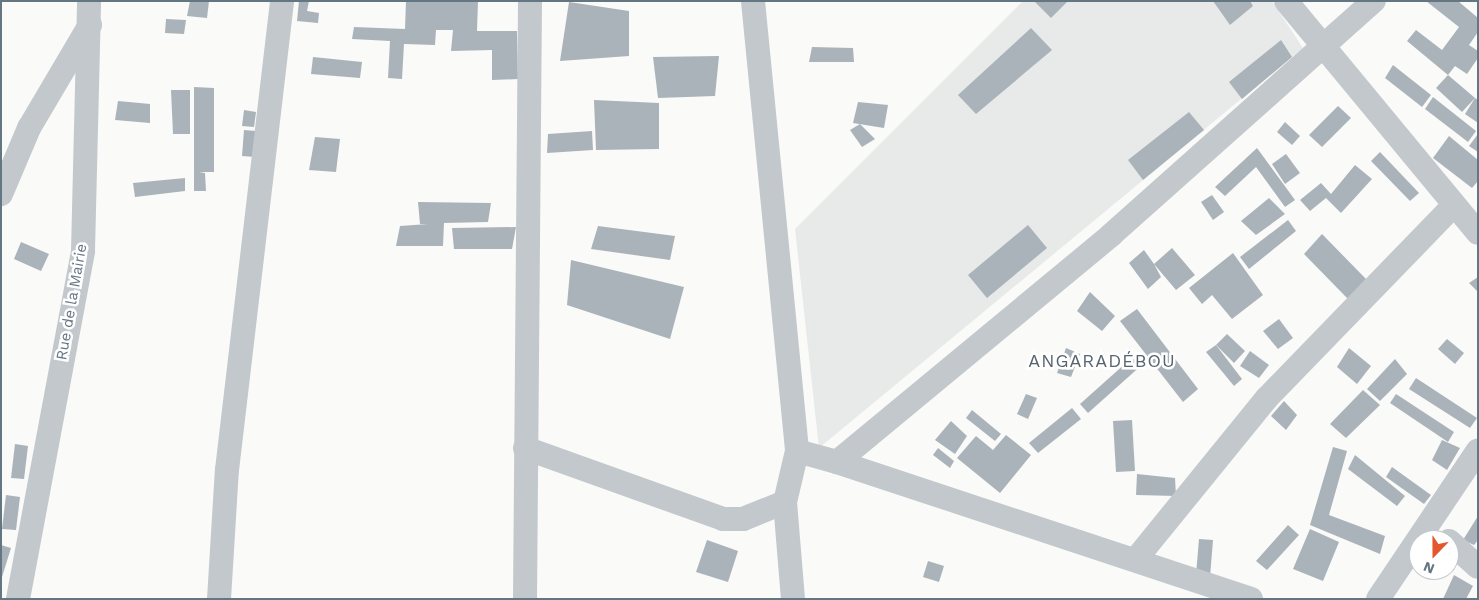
<!DOCTYPE html>
<meta charset="utf-8">
<style>
body{margin:0}
#map{position:relative;width:1479px;height:600px;overflow:hidden;background:#fafaf8;font-family:"Work Sans",sans-serif}
div>[style]{position:absolute}
.built>*{inset:0;background:#e8e9e9}
.building>*{inset:0;background:#aab3b9}
.minor>*{height:24px;margin:-12px;padding:0 12px;transform-origin:12px;border-radius:12px;background:#c3c8cc}
span{translate:-50% -50%;white-space:nowrap;text-align:center;line-height:1.15;-webkit-text-stroke:5px #fff;paint-order:stroke}
.street-label{font-size:15px;color:#657683}
.quarter-label{font-size:18px;color:#57646e;letter-spacing:1px}
.frame{position:absolute;inset:0;border:2px solid #657683;pointer-events:none}
.north{position:absolute;left:1409px;top:530px;width:50px;height:50px;box-sizing:border-box;background:#fff;border:1px solid #c1c8cd;border-radius:50%;rotate:202deg;font-size:14px;font-weight:700;line-height:20px;text-align:center;color:#657683}
.north::after{content:'';display:block;margin:auto;width:18px;height:22px;background:#e4572e;clip-path:polygon(50% 0,100% 100%,50% 72%,0 100%)}
</style>
<div id="map">
<div class="built">
<div style="clip-path:polygon(1023px 1px,1272px 1px,1303px 48px,819px 448px,795px 229px)"></div>
</div>
<div class="building">
<div style="clip-path:polygon(190px 1px,209px 1px,207px 18px,187px 16px)"></div>
<div style="clip-path:polygon(299px 1px,309px 1px,307px 11px,319px 13px,318px 23px,297px 21px)"></div>
<div style="clip-path:polygon(406px 1px,478px 1px,477px 31px,517px 31px,518px 79px,492px 80px,492px 50px,451px 51px,453px 30px,436px 30px,435px 45px,404px 44px,402px 79px,388px 78px,390px 41px,352px 39px,354px 27px,405px 29px)"></div>
<div style="clip-path:polygon(1034px 1px,1068px 1px,1051px 18px)"></div>
<div style="clip-path:polygon(1213px 1px,1250px 1px,1253px 6px,1230px 25px)"></div>
<div style="clip-path:polygon(1426px 1px,1458px 1px,1478px 18px,1478px 32px,1469px 45px,1478px 51px,1478px 58px,1467px 74px,1455px 66px,1448px 75px,1407px 41px,1416px 30px,1442px 50px,1459px 27px)"></div>
<div style="clip-path:polygon(569px 2px,629px 11px,629px 56px,560px 61px)"></div>
<div style="clip-path:polygon(166px 19px,186px 20px,184px 34px,165px 33px)"></div>
<div style="clip-path:polygon(1031px 28px,1052px 50px,976px 114px,958px 95px)"></div>
<div style="clip-path:polygon(1281px 40px,1292px 57px,1242px 99px,1229px 82px)"></div>
<div style="clip-path:polygon(812px 47px,853px 48px,854px 62px,809px 62px)"></div>
<div style="clip-path:polygon(719px 56px,715px 96px,658px 98px,653px 57px)"></div>
<div style="clip-path:polygon(313px 57px,362px 62px,360px 78px,311px 74px)"></div>
<div style="clip-path:polygon(1393px 65px,1431px 95px,1422px 107px,1385px 78px)"></div>
<div style="clip-path:polygon(1448px 75px,1475px 98px,1462px 112px,1436px 88px)"></div>
<div style="clip-path:polygon(194px 87px,214px 88px,214px 172px,199px 172px,205px 173px,206px 191px,194px 191px)"></div>
<div style="clip-path:polygon(171px 90px,190px 90px,190px 134px,173px 134px)"></div>
<div style="clip-path:polygon(1433px 97px,1476px 131px,1468px 142px,1425px 109px)"></div>
<div style="clip-path:polygon(1475px 98px,1478px 100px,1478px 123px,1465px 114px)"></div>
<div style="clip-path:polygon(594px 100px,659px 103px,659px 149px,596px 150px)"></div>
<div style="clip-path:polygon(118px 101px,150px 104px,150px 123px,115px 120px)"></div>
<div style="clip-path:polygon(858px 102px,888px 105px,884px 128px,853px 123px)"></div>
<div style="clip-path:polygon(1338px 106px,1351px 118px,1322px 147px,1309px 135px)"></div>
<div style="clip-path:polygon(244px 110px,256px 112px,254px 127px,242px 126px)"></div>
<div style="clip-path:polygon(1189px 112px,1204px 130px,1143px 180px,1128px 160px)"></div>
<div style="clip-path:polygon(1285px 122px,1300px 136px,1292px 145px,1277px 132px)"></div>
<div style="clip-path:polygon(860px 124px,875px 139px,862px 147px,850px 130px)"></div>
<div style="clip-path:polygon(244px 130px,257px 131px,255px 157px,242px 156px)"></div>
<div style="clip-path:polygon(592px 131px,593px 150px,547px 153px,548px 134px)"></div>
<div style="clip-path:polygon(1478px 134px,1478px 152px,1469px 146px)"></div>
<div style="clip-path:polygon(1449px 136px,1478px 160px,1478px 181px,1472px 188px,1433px 158px)"></div>
<div style="clip-path:polygon(315px 137px,340px 139px,336px 172px,309px 170px)"></div>
<div style="clip-path:polygon(1257px 148px,1295px 200px,1285px 207px,1256px 167px,1225px 196px,1215px 187px)"></div>
<div style="clip-path:polygon(1380px 152px,1419px 193px,1410px 201px,1371px 161px)"></div>
<div style="clip-path:polygon(1286px 154px,1300px 173px,1285px 184px,1272px 164px)"></div>
<div style="clip-path:polygon(1355px 165px,1372px 179px,1341px 213px,1326px 198px,1310px 211px,1300px 200px,1321px 183px,1331px 194px)"></div>
<div style="clip-path:polygon(185px 178px,185px 191px,135px 197px,133px 183px)"></div>
<div style="clip-path:polygon(1212px 195px,1224px 212px,1213px 220px,1201px 202px)"></div>
<div style="clip-path:polygon(1269px 198px,1285px 214px,1256px 235px,1241px 221px)"></div>
<div style="clip-path:polygon(418px 202px,491px 203px,488px 222px,444px 223px,443px 246px,396px 246px,400px 226px,428px 224px,420px 224px)"></div>
<div style="clip-path:polygon(1288px 220px,1296px 231px,1249px 269px,1240px 257px)"></div>
<div style="clip-path:polygon(1028px 225px,1047px 248px,987px 298px,968px 275px)"></div>
<div style="clip-path:polygon(598px 226px,675px 236px,670px 260px,591px 249px)"></div>
<div style="clip-path:polygon(516px 227px,512px 249px,454px 249px,452px 228px)"></div>
<div style="clip-path:polygon(1322px 234px,1366px 279px,1348px 299px,1304px 254px)"></div>
<div style="clip-path:polygon(21px 242px,49px 254px,41px 271px,14px 259px)"></div>
<div style="clip-path:polygon(1172px 248px,1195px 275px,1176px 290px,1154px 264px,1161px 277px,1148px 289px,1129px 263px,1144px 250px,1154px 264px)"></div>
<div style="clip-path:polygon(1233px 253px,1263px 295px,1232px 319px,1212px 295px,1202px 304px,1189px 288px)"></div>
<div style="clip-path:polygon(571px 260px,684px 287px,670px 339px,567px 305px)"></div>
<div style="clip-path:polygon(1478px 277px,1478px 292px,1469px 283px)"></div>
<div style="clip-path:polygon(1090px 292px,1115px 316px,1102px 331px,1077px 311px)"></div>
<div style="clip-path:polygon(1137px 309px,1198px 389px,1183px 402px,1120px 321px)"></div>
<div style="clip-path:polygon(1279px 319px,1293px 338px,1278px 349px,1263px 331px)"></div>
<div style="clip-path:polygon(1227px 334px,1245px 351px,1234px 363px,1216px 345px)"></div>
<div style="clip-path:polygon(1447px 339px,1464px 353px,1455px 364px,1438px 349px)"></div>
<div style="clip-path:polygon(1216px 345px,1242px 379px,1234px 386px,1206px 352px)"></div>
<div style="clip-path:polygon(1066px 348px,1080px 354px,1071px 377px,1057px 373px)"></div>
<div style="clip-path:polygon(1349px 348px,1371px 366px,1357px 384px,1337px 367px)"></div>
<div style="clip-path:polygon(1250px 351px,1269px 365px,1259px 378px,1240px 366px)"></div>
<div style="clip-path:polygon(1136px 354px,1144px 363px,1088px 413px,1080px 404px)"></div>
<div style="clip-path:polygon(1395px 359px,1407px 374px,1380px 401px,1367px 389px)"></div>
<div style="clip-path:polygon(1416px 378px,1477px 418px,1470px 428px,1409px 389px)"></div>
<div style="clip-path:polygon(1363px 390px,1380px 405px,1346px 438px,1330px 424px)"></div>
<div style="clip-path:polygon(1026px 394px,1037px 398px,1028px 419px,1017px 414px)"></div>
<div style="clip-path:polygon(1396px 394px,1454px 432px,1448px 442px,1390px 403px)"></div>
<div style="clip-path:polygon(1284px 401px,1297px 415px,1286px 430px,1271px 416px)"></div>
<div style="clip-path:polygon(1072px 408px,1081px 419px,1038px 453px,1029px 443px)"></div>
<div style="clip-path:polygon(972px 410px,1001px 434px,995px 441px,966px 418px)"></div>
<div style="clip-path:polygon(1132px 420px,1135px 471px,1116px 472px,1113px 421px)"></div>
<div style="clip-path:polygon(951px 421px,967px 436px,955px 454px,935px 440px)"></div>
<div style="clip-path:polygon(1006px 435px,1031px 455px,1000px 493px,957px 458px,976px 436px,993px 450px)"></div>
<div style="clip-path:polygon(1442px 440px,1460px 448px,1447px 470px,1432px 460px)"></div>
<div style="clip-path:polygon(15px 444px,28px 446px,24px 479px,11px 478px)"></div>
<div style="clip-path:polygon(1333px 447px,1347px 451px,1329px 515px,1385px 536px,1380px 554px,1310px 525px)"></div>
<div style="clip-path:polygon(938px 448px,954px 461px,950px 468px,933px 455px)"></div>
<div style="clip-path:polygon(1355px 455px,1405px 496px,1397px 506px,1348px 469px)"></div>
<div style="clip-path:polygon(1392px 467px,1431px 495px,1424px 504px,1386px 477px)"></div>
<div style="clip-path:polygon(1137px 474px,1175px 478px,1176px 496px,1136px 495px)"></div>
<div style="clip-path:polygon(6px 495px,20px 497px,16px 530px,2px 529px)"></div>
<div style="clip-path:polygon(1478px 516px,1478px 540px,1474px 545px,1463px 540px)"></div>
<div style="clip-path:polygon(1288px 525px,1299px 535px,1267px 570px,1256px 561px)"></div>
<div style="clip-path:polygon(1310px 529px,1339px 542px,1323px 581px,1293px 569px)"></div>
<div style="clip-path:polygon(1199px 539px,1213px 540px,1210px 577px,1196px 575px)"></div>
<div style="clip-path:polygon(707px 540px,738px 551px,728px 582px,696px 572px)"></div>
<div style="clip-path:polygon(1px 545px,11px 548px,2px 577px,1px 577px)"></div>
<div style="clip-path:polygon(928px 561px,944px 566px,939px 582px,923px 577px)"></div>
<div style="clip-path:polygon(1454px 575px,1473px 586px,1466px 599px,1443px 599px)"></div>
</div>
<div class="minor">
<div style="left:753px;top:1px;width:452px;rotate:84.4deg"></div>
<div style="left:797px;top:451px;width:52px;rotate:103.2deg"></div>
<div style="left:785px;top:502px;width:97px;rotate:85.3deg"></div>
<div style="left:1286px;top:1px;width:301px;rotate:50.4deg"></div>
<div style="left:1px;top:194px;width:72px;rotate:-67deg"></div>
<div style="left:29px;top:128px;width:120px;rotate:-59.4deg"></div>
<div style="left:525px;top:448px;width:210px;rotate:19.7deg"></div>
<div style="left:723px;top:519px;width:20px"></div>
<div style="left:743px;top:519px;width:45px;rotate:-22deg"></div>
<div style="left:797px;top:451px;width:41px;rotate:15.4deg"></div>
<div style="left:837px;top:462px;width:356px;rotate:-39.6deg"></div>
<div style="left:1111px;top:235px;width:352px;rotate:-41.7deg"></div>
<div style="left:837px;top:462px;width:436px;rotate:18.3deg"></div>
<div style="left:1449px;top:541px;width:39px;rotate:42deg"></div>
<div style="left:1136px;top:559px;width:208px;rotate:-50.9deg"></div>
<div style="left:1267px;top:398px;width:267px;rotate:-45.9deg"></div>
<div style="left:18px;top:599px;width:354px;rotate:-79.4deg"></div>
<div style="left:83px;top:251px;width:250px;rotate:-88.6deg"></div>
<div style="left:219px;top:599px;width:129px;rotate:-86.5deg"></div>
<div style="left:227px;top:470px;width:472px;rotate:-83.3deg"></div>
<div style="left:525px;top:599px;width:598px;rotate:-89.52deg"></div>
<div style="left:1378px;top:599px;width:179px;rotate:-56.1deg"></div>
</div>
<div class="street-label">
<span style="left:72px;top:302px;rotate:-80deg">Rue de la Mairie</span>
</div>
<div class="quarter-label">
<span style="left:1102px;top:361px">ANGARADÉBOU</span>
</div>
<div class="frame"></div>
<div class="north">N</div>
</div>
